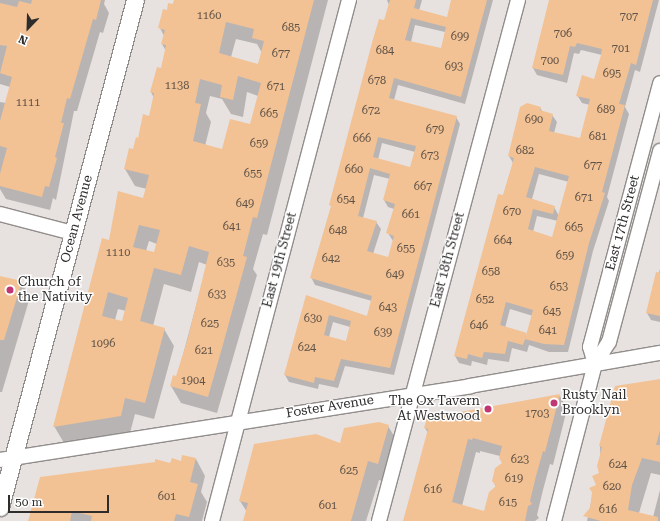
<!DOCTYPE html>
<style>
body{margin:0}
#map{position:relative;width:660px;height:521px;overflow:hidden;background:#e7e2e0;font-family:"Roboto Serif",serif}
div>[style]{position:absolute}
.shadow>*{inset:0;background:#0003}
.building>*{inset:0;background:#f3c294}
.roads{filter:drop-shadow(1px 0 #918d8b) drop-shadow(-1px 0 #918d8b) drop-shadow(0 1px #918d8b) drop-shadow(0 -1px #918d8b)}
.minor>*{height:14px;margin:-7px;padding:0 7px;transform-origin:7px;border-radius:7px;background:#fff}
.major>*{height:17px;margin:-8.5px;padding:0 8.5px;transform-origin:8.5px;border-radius:8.5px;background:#fff}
.dots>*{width:11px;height:11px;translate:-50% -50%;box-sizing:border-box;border:2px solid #fff;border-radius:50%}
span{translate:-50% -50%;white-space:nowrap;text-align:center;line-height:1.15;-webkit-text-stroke:3px #fff;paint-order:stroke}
.number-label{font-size:11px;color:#5f5246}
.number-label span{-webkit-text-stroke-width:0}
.street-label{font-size:13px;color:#2e2d2c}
.poi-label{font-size:13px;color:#2e2d2c}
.left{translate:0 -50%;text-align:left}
.right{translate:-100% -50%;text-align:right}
.north{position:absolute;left:8px;top:8px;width:40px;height:40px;-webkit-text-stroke:3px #fff;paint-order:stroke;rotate:203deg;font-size:11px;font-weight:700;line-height:16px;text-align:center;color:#2e2d2c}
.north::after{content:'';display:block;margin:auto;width:14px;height:18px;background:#2e2d2c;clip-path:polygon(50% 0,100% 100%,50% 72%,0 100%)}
.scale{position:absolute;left:8px;top:495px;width:101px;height:18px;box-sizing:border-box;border:2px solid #2e2d2c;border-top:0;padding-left:5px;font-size:12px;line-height:14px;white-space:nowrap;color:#2e2d2c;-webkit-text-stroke:3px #fff;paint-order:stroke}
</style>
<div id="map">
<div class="shadow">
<div style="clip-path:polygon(0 0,105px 0,104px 4px,109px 13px,103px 33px,100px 32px,77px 111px,74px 111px,56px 200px,53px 198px,50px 210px,6px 199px,0 189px,0 102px,6px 103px,10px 87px,0 84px)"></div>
<div style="clip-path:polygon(evenodd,175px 0,328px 0,267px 235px,263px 234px,253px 269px,257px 275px,217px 413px,181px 403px,171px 386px,177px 377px,207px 265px,199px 262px,191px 292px,164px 284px,153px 326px,164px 329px,174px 346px,154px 419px,135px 414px,130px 433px,64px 443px,54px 426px,110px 241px,144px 199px,147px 189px,135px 186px,125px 169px,150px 117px,154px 98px,151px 92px,162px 69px,166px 51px,162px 44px,164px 36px,160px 28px,175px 0,236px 39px,257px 44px,262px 53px,258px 65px,231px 57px,236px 39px,175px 0,247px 92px,258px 96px,251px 126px,223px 150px,205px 146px,211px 122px,206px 113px,210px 96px,222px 99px,231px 114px,243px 117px,247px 92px,175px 0,149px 241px,157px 244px,155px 253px,146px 251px,149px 241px,175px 0,118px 309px,126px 311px,122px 323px,115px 320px,118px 309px)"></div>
<div style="clip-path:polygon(evenodd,387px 0,422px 0,419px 11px,448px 18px,453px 0,493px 0,465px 104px,398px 85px,394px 100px,456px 117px,460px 124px,394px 375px,345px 366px,338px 388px,319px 384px,318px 389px,289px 382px,285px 375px,307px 296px,367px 317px,372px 301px,315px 285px,311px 277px,389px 5px,387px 0,415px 25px,445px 32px,442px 49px,411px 42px,415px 25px,387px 0,382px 143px,415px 152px,411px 169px,378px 160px,382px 143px,387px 0,374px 175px,390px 179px,384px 200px,388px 207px,394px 209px,388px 233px,393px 241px,389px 259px,373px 254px,381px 229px,376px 222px,363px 218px,374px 175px,387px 0,333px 322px,350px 327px,346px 342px,329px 337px,333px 322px)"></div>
<div style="clip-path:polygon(evenodd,551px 0,659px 0,640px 72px,635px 70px,625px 107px,629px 114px,607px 197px,609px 201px,593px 251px,568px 352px,549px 352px,529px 345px,527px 352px,512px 348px,509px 362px,488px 359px,487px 365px,472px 361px,471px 366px,459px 363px,455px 356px,513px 163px,509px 156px,540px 108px,543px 112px,552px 115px,557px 122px,554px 133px,581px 139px,590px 105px,582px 103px,577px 95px,595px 80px,602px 55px,581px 50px,579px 54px,574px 53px,567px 83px,537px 75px,533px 68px,551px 0,539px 174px,569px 182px,559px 216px,554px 207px,532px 199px,539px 174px,551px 0,537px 216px,558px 221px,553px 238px,533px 232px,537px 216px,551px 0,510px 309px,533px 316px,527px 336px,505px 328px,510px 309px)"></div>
<div style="clip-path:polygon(660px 269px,660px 322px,651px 320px,647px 313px)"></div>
<div style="clip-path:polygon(0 277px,21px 282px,30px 297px,2px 392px,0 392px)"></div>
<div style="clip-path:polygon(660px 379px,660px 475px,651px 473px,639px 513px,653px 517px,660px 490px,660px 521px,587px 521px,593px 493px,590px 489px,598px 485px,601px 474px,600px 446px)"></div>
<div style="clip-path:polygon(evenodd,560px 396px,567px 409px,553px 465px,550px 464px,543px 490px,537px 515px,539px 518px,535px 521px,404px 521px,428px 433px,425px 428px,427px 419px,560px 396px,480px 451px,500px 456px,503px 463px,493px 481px,496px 487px,485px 512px,462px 506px,476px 452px,480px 453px,480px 451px)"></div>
<div style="clip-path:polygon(388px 426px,399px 444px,388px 482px,379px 480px,366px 521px,245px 521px,247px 512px,240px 501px,340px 445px)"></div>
<div style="clip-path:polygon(196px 459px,205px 476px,201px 492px,207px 502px,202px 521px,29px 521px,171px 464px)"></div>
</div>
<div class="building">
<div style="clip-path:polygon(32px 0,101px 0,96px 20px,93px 19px,70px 99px,67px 98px,61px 123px,64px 123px,55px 157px,57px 158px,49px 187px,45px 186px,42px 197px,0 186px,0 174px,7px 148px,0 146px,0 121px,12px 77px,0 73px,7px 46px,0 45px,0 3px,17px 7px,19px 1px,31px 4px)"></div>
<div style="clip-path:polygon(evenodd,174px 0,314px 0,257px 218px,253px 217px,243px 256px,247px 257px,222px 348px,208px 397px,170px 386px,173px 375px,176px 376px,188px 338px,209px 252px,189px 246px,181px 275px,154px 268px,140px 321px,165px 328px,145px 403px,125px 398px,121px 416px,53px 427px,102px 238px,109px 240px,118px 191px,143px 198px,149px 175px,124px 169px,129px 148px,133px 149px,136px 137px,138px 138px,143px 114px,149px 116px,154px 93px,150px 92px,157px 67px,161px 68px,166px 45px,161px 44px,165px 30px,158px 28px,163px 9px,167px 10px,168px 3px,173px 4px,174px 0,226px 22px,254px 29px,252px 38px,264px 41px,258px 64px,219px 53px,226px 22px,174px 0,238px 76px,261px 83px,250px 124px,230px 119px,222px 149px,193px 141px,201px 104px,195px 103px,200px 79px,222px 85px,220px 97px,233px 100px,238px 76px,174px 0,139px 225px,160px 230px,154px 252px,133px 247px,139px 225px,174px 0,108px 292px,128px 298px,122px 321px,102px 316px,108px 292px)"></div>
<div style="clip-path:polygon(evenodd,390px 0,416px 0,414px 8px,447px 17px,451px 0,487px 0,461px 97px,394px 78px,389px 98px,457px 116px,390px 368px,341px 359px,334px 381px,315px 377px,314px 383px,284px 375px,306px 295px,367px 316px,372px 296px,310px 278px,331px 206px,329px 205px,373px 39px,379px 19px,384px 20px,390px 0,411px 18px,446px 27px,441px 48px,405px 40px,411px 18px,390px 0,378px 137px,416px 146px,410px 167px,373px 157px,378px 137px,390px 0,370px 168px,390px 174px,383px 200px,395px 204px,386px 233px,394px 236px,388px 257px,367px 251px,377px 221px,358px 216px,370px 168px,390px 0,329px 315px,351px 321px,346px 341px,324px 335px,329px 315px)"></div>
<div style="clip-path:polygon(evenodd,549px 0,653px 0,636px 65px,631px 63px,619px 104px,625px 105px,602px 192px,605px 193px,589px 243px,564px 345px,544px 344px,525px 339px,533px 310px,506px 302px,500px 325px,527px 333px,523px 345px,508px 341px,505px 354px,484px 352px,482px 358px,468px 354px,467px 359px,454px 356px,498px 194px,503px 195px,514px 158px,508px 156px,520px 107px,527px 103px,541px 107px,540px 110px,553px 114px,549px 131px,580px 138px,590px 99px,576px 96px,582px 75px,594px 79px,601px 55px,602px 49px,577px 43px,575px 47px,570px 46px,563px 75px,532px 68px,549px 0,535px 167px,569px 176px,552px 237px,528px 229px,533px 209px,553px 214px,555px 206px,526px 197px,535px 167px)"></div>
<div style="clip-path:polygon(656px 272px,660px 273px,660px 316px,646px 313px)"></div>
<div style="clip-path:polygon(0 276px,22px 281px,4px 340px,0 340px)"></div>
<div style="clip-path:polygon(660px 379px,660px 430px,656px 445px,660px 445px,660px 462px,642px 458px,632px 485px,628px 510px,658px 517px,658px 521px,601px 521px,583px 516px,590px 508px,592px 492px,589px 488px,596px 485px,592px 476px,599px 473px,597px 466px,602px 447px,599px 446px,615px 386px)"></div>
<div style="clip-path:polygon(evenodd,560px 394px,545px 452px,543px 451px,536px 476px,530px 501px,532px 504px,528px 506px,525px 521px,403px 521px,428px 429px,424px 428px,427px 418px,560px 394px,473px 438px,502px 446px,499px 458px,502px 463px,495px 468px,492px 481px,496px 486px,489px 492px,484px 511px,452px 502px,468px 439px,472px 440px,473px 438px)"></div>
<div style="clip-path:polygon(379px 422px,389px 425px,378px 464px,368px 461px,351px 521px,243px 521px,248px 503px,239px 501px,254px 444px,316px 434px,340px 443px,344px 428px)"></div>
<div style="clip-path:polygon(182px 455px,196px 458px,190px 482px,198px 484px,189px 517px,176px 514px,174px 521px,91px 521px,92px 516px,72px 511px,70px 521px,28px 521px,40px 477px,155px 462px,155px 459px,170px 463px,172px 458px,181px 461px)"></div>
</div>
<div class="roads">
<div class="minor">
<div style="left:0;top:214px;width:75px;rotate:14.6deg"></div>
<div style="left:595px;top:364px;width:18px;rotate:-106deg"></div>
<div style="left:590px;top:347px;width:273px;rotate:-75.1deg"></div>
<div style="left:0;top:460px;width:476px;rotate:-8.9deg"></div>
<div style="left:470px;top:386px;width:193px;rotate:-9.9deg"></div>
<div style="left:212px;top:521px;width:539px;rotate:-75.27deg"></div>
<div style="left:379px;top:521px;width:539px;rotate:-75.06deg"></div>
<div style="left:554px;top:521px;width:162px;rotate:-75.4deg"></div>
<div style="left:595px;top:364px;width:26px;rotate:-58deg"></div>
<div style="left:609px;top:342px;width:198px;rotate:-75deg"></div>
</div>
<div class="major">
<div style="left:0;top:507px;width:525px;rotate:-75.09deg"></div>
</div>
</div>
<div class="dots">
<div style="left:10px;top:290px;background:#c13771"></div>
<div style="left:554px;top:403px;background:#c13771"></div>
<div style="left:488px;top:409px;background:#c13771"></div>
</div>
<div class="number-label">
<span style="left:209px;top:16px">1160</span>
<span style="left:629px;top:17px">707</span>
<span style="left:291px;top:28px">685</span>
<span style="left:563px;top:34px">706</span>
<span style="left:460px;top:37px">699</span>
<span style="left:621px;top:49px">701</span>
<span style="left:385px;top:51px">684</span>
<span style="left:281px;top:54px">677</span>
<span style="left:550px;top:61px">700</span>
<span style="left:454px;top:67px">693</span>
<span style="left:612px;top:74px">695</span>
<span style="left:377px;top:81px">678</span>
<span style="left:177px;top:86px">1138</span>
<span style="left:276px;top:87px">671</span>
<span style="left:28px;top:103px">1111</span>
<span style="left:606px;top:110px">689</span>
<span style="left:371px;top:111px">672</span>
<span style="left:269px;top:114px">665</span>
<span style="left:534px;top:120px">690</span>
<span style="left:435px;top:130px">679</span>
<span style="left:598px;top:137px">681</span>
<span style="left:362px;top:139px">666</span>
<span style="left:259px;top:144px">659</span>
<span style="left:525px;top:151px">682</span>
<span style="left:430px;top:156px">673</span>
<span style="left:593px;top:166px">677</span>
<span style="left:354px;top:170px">660</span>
<span style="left:253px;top:174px">655</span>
<span style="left:423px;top:187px">667</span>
<span style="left:584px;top:198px">671</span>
<span style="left:346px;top:200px">654</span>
<span style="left:245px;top:204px">649</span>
<span style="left:512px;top:212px">670</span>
<span style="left:411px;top:215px">661</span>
<span style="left:232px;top:227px">641</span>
<span style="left:574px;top:228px">665</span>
<span style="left:338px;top:231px">648</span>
<span style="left:503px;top:241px">664</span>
<span style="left:406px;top:249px">655</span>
<span style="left:118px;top:253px">1110</span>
<span style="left:565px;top:256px">659</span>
<span style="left:331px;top:259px">642</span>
<span style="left:226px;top:263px">635</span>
<span style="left:491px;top:272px">658</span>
<span style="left:395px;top:275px">649</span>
<span style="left:559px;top:287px">653</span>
<span style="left:217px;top:295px">633</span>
<span style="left:485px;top:300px">652</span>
<span style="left:388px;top:308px">643</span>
<span style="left:552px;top:312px">645</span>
<span style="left:313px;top:319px">630</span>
<span style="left:210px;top:324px">625</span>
<span style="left:479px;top:326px">646</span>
<span style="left:548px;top:331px">641</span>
<span style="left:383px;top:333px">639</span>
<span style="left:103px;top:344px">1096</span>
<span style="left:307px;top:348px">624</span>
<span style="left:204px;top:351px">621</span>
<span style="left:193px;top:381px">1904</span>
<span style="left:537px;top:414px">1703</span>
<span style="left:520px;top:460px">623</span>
<span style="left:618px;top:465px">624</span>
<span style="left:349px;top:471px">625</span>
<span style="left:514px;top:479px">619</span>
<span style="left:612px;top:487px">620</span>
<span style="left:433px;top:490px">616</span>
<span style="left:167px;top:497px">601</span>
<span style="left:508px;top:503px">615</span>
<span style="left:328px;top:506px">601</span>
<span style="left:608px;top:510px">616</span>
</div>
<div class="street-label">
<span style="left:77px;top:219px;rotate:-75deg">Ocean Avenue</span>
<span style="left:623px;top:223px;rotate:-75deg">East 17th Street</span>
<span style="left:280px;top:260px;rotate:-75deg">East 19th Street</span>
<span style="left:448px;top:260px;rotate:-75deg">East 18th Street</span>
<span style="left:330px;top:407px;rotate:-9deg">Foster Avenue</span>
</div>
<div class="poi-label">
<span class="left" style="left:18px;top:290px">Church of<br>the Nativity</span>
<span class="left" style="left:562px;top:403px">Rusty Nail<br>Brooklyn</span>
<span class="right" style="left:480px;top:409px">The Ox Tavern<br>At Westwood</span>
</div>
<div class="north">N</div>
<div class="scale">50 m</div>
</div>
